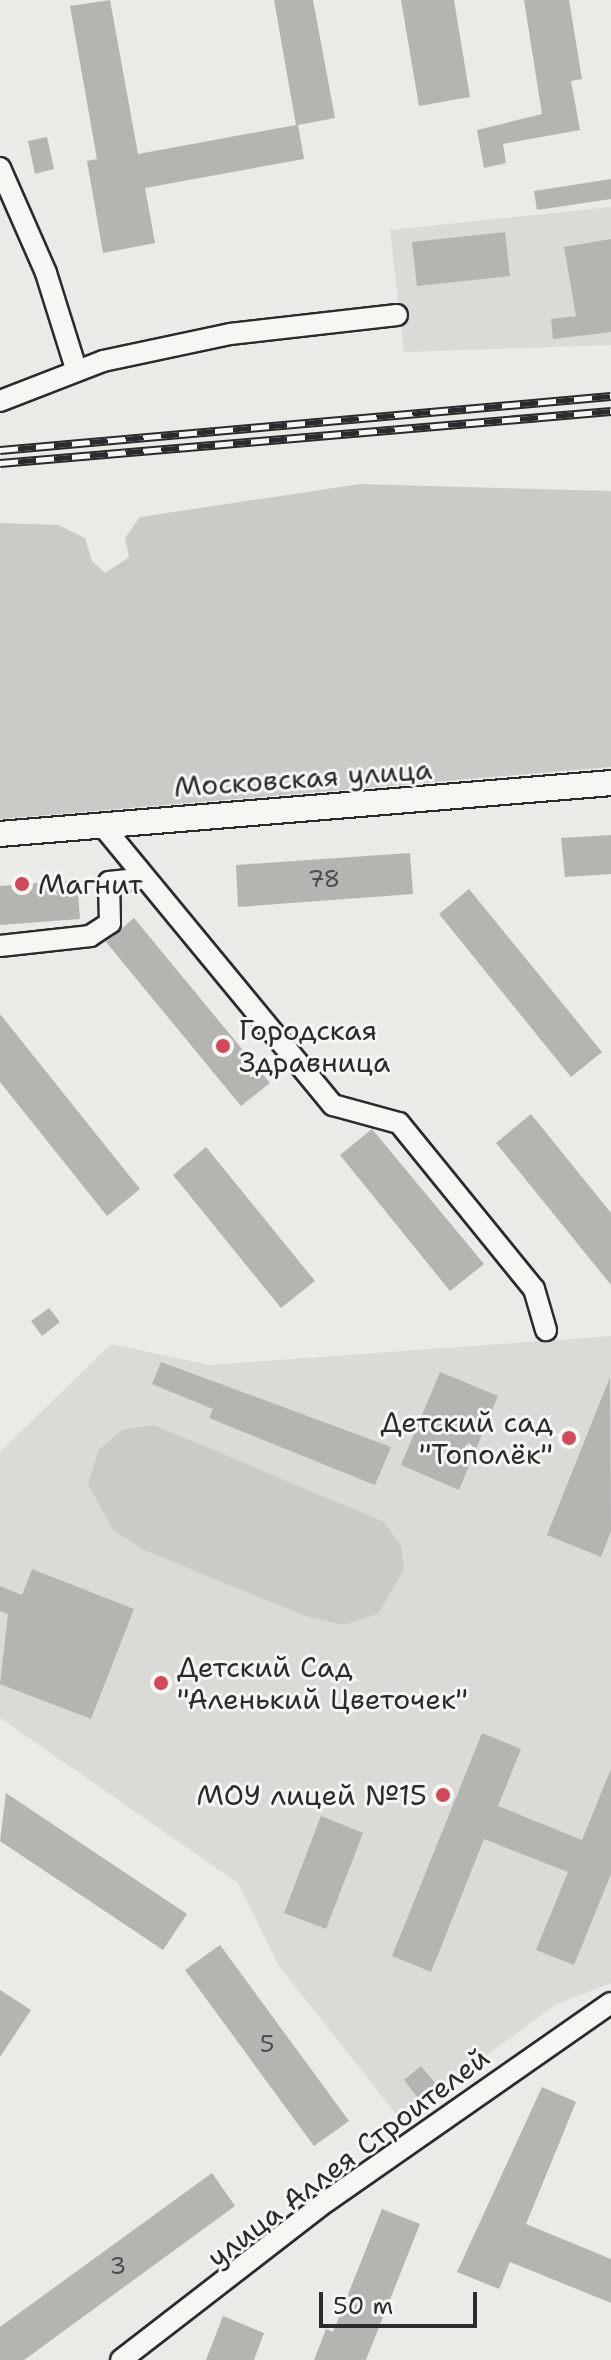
<!DOCTYPE html>
<meta charset="utf-8">
<style>
body{margin:0}
#map{position:relative;width:611px;height:2360px;overflow:hidden;background:#eaeae6;font-family:"Shantell Sans",sans-serif}
div>[style]{position:absolute}
.built>*{inset:0;background:#dadad6}
.green>*{inset:0;background:#cacac7}
.building>*{inset:0;background:#b4b4b1}
.roads{filter:drop-shadow(2px 0 #2b2b2b) drop-shadow(-2px 0 #2b2b2b) drop-shadow(0 2px #2b2b2b) drop-shadow(0 -2px #2b2b2b)}
.minor>*{height:20px;margin:-10px;padding:0 10px;transform-origin:10px;border-radius:10px;background:#f6f6f2}
.tertiary>*{height:24px;margin:-12px;padding:0 12px;transform-origin:12px;border-radius:12px;background:#f6f6f2}
.rail>*{height:9px;margin-top:-4.5px;transform-origin:0;background:repeating-linear-gradient(90deg,#f6f6f2 0 18px,#2b2b2b 0 36px);box-sizing:border-box;border-block:2px solid #2b2b2b}
.dots>*{width:22px;height:22px;translate:-50% -50%;box-sizing:border-box;border:4px solid #f6f6f2;border-radius:50%}
span{translate:-50% -50%;white-space:nowrap;text-align:center;line-height:1.15;-webkit-text-stroke:6px #f6f6f2;paint-order:stroke}
.number-label{font-size:24px;color:#4d4d4c}
.number-label span{-webkit-text-stroke-width:0}
.street-label{font-size:28px;color:#2b2b2b}
.poi-label{font-size:28px;color:#2b2b2b}
.left{translate:0 -50%;text-align:left}
.right{translate:-100% -50%;text-align:right}
.scale{position:absolute;left:319px;top:2292px;width:158px;height:36px;box-sizing:border-box;border:4px solid #2b2b2b;border-top:0;padding-left:10px;font-size:24px;line-height:28px;white-space:nowrap;color:#2b2b2b;-webkit-text-stroke:6px #f6f6f2;paint-order:stroke}
</style>
<div id="map">
<div class="built">
<div style="clip-path:polygon(611px 207px,611px 345px,404px 352px,390px 230px)"></div>
<div style="clip-path:polygon(611px 1336px,611px 1983px,555px 2005px,400px 2119px,279px 1966px,238px 1883px,0 1718px,0 1452px,111px 1344px,209px 1365px)"></div>
</div>
<div class="green">
<div style="clip-path:polygon(360px 484px,611px 491px,611px 767px,0 819px,0 523px,58px 525px,85px 538px,92px 561px,105px 573px,129px 557px,125px 538px,140px 517px)"></div>
<div style="clip-path:polygon(154px 1425px,384px 1522px,401px 1546px,404px 1569px,378px 1614px,344px 1625px,308px 1617px,144px 1550px,113px 1530px,88px 1484px,99px 1450px,122px 1430px)"></div>
</div>
<div class="building">
<div style="clip-path:polygon(110px 0,138px 154px,296px 125px,274px 0,313px 0,335px 118px,298px 125px,304px 159px,145px 188px,155px 243px,103px 253px,87px 161px,97px 159px,70px 6px)"></div>
<div style="clip-path:polygon(401px 0,454px 0,470px 97px,419px 106px)"></div>
<div style="clip-path:polygon(524px 0,569px 0,582px 79px,571px 81px,580px 130px,503px 144px,506px 163px,484px 168px,477px 130px,542px 114px)"></div>
<div style="clip-path:polygon(47px 137px,54px 169px,35px 174px,28px 141px)"></div>
<div style="clip-path:polygon(611px 179px,611px 199px,537px 210px,534px 191px)"></div>
<div style="clip-path:polygon(505px 232px,510px 276px,417px 286px,412px 242px)"></div>
<div style="clip-path:polygon(611px 239px,611px 332px,553px 339px,551px 319px,576px 316px,564px 247px)"></div>
<div style="clip-path:polygon(611px 835px,611px 874px,565px 877px,561px 838px)"></div>
<div style="clip-path:polygon(410px 853px,413px 894px,238px 907px,236px 865px)"></div>
<div style="clip-path:polygon(77px 880px,80px 919px,0 925px,0 886px)"></div>
<div style="clip-path:polygon(469px 889px,602px 1052px,571px 1077px,439px 914px)"></div>
<div style="clip-path:polygon(134px 918px,270px 1083px,241px 1106px,106px 942px)"></div>
<div style="clip-path:polygon(0 1014px,140px 1189px,107px 1216px,0 1082px)"></div>
<div style="clip-path:polygon(531px 1114px,611px 1213px,611px 1285px,496px 1143px)"></div>
<div style="clip-path:polygon(372px 1129px,484px 1264px,450px 1291px,340px 1155px)"></div>
<div style="clip-path:polygon(206px 1147px,315px 1281px,281px 1308px,173px 1175px)"></div>
<div style="clip-path:polygon(49px 1308px,60px 1322px,42px 1336px,31px 1321px)"></div>
<div style="clip-path:polygon(161px 1362px,391px 1447px,375px 1485px,209px 1418px,213px 1409px,152px 1384px)"></div>
<div style="clip-path:polygon(440px 1372px,498px 1396px,459px 1490px,401px 1465px)"></div>
<div style="clip-path:polygon(610px 1377px,611px 1531px,601px 1557px,547px 1535px)"></div>
<div style="clip-path:polygon(32px 1569px,134px 1609px,91px 1719px,0 1684px,8px 1614px,0 1611px,0 1586px,22px 1595px)"></div>
<div style="clip-path:polygon(482px 1733px,521px 1749px,498px 1806px,582px 1840px,611px 1769px,611px 1874px,574px 1965px,536px 1950px,568px 1872px,484px 1839px,431px 1972px,392px 1956px)"></div>
<div style="clip-path:polygon(6px 1793px,187px 1914px,163px 1950px,0 1841px)"></div>
<div style="clip-path:polygon(321px 1816px,363px 1833px,326px 1929px,284px 1913px)"></div>
<div style="clip-path:polygon(220px 1945px,349px 2121px,314px 2146px,185px 1970px)"></div>
<div style="clip-path:polygon(0 1990px,31px 2010px,0 2057px)"></div>
<div style="clip-path:polygon(421px 2066px,436px 2084px,418px 2098px,404px 2080px)"></div>
<div style="clip-path:polygon(542px 2087px,576px 2102px,526px 2224px,611px 2259px,611px 2303px,510px 2262px,499px 2289px,457px 2272px)"></div>
<div style="clip-path:polygon(212px 2173px,235px 2206px,24px 2360px,0 2360px,0 2327px)"></div>
<div style="clip-path:polygon(382px 2209px,420px 2224px,366px 2360px,314px 2360px,326px 2329px,333px 2332px)"></div>
<div style="clip-path:polygon(223px 2316px,264px 2333px,254px 2360px,206px 2360px)"></div>
</div>
<div class="roads">
<div class="minor">
<div style="left:0;top:168px;width:115px;rotate:66.3deg"></div>
<div style="left:46px;top:273px;width:101px;rotate:72.6deg"></div>
<div style="left:0;top:401px;width:110px;rotate:-21.2deg"></div>
<div style="left:103px;top:361px;width:130px;rotate:-12deg"></div>
<div style="left:230px;top:334px;width:168px;rotate:-6.5deg"></div>
<div style="left:102px;top:825px;width:363px;rotate:50.5deg"></div>
<div style="left:333px;top:1105px;width:68px;rotate:15.3deg"></div>
<div style="left:399px;top:1123px;width:214px;rotate:50.9deg"></div>
<div style="left:534px;top:1289px;width:43px;rotate:73.7deg"></div>
<div style="left:0;top:946px;width:91px;rotate:-6.3deg"></div>
<div style="left:90px;top:936px;width:24px;rotate:-33deg"></div>
<div style="left:110px;top:923px;width:41px;rotate:-91.4deg"></div>
<div style="left:109px;top:882px;width:36px;rotate:-6deg"></div>
<div style="left:121px;top:2360px;width:260px;rotate:-37.7deg"></div>
<div style="left:327px;top:2201px;width:346px;rotate:-34.9deg"></div>
</div>
<div class="tertiary">
<div style="left:0;top:834px;width:613px;rotate:-4.77deg"></div>
</div>
</div>
<div class="rail">
<div style="left:0;top:450px;width:613px;rotate:-5.05deg"></div>
<div style="left:0;top:463px;width:613px;rotate:-4.86deg"></div>
</div>
<div class="dots">
<div style="left:22px;top:884px;background:#d1495b"></div>
<div style="left:223px;top:1046px;background:#d1495b"></div>
<div style="left:569px;top:1438px;background:#d1495b"></div>
<div style="left:161px;top:1683px;background:#d1495b"></div>
<div style="left:443px;top:1795px;background:#d1495b"></div>
</div>
<div class="number-label">
<span style="left:324px;top:880px">78</span>
<span style="left:267px;top:2045px">5</span>
<span style="left:118px;top:2267px">3</span>
</div>
<div class="street-label">
<span style="left:303px;top:778px;rotate:-4deg">Московская улица</span>
<span style="left:348px;top:2157px;rotate:-37deg">улица Аллея Строителей</span>
</div>
<div class="poi-label">
<span class="left" style="left:38px;top:884px">Магнит</span>
<span class="left" style="left:239px;top:1046px">Городская<br>Здравница</span>
<span class="right" style="left:553px;top:1438px">Детский сад<br>"Тополёк"</span>
<span class="left" style="left:177px;top:1683px">Детский Сад<br>"Аленький Цветочек"</span>
<span class="right" style="left:427px;top:1795px">МОУ лицей №15</span>
</div>
<div class="scale">50 m</div>
</div>
